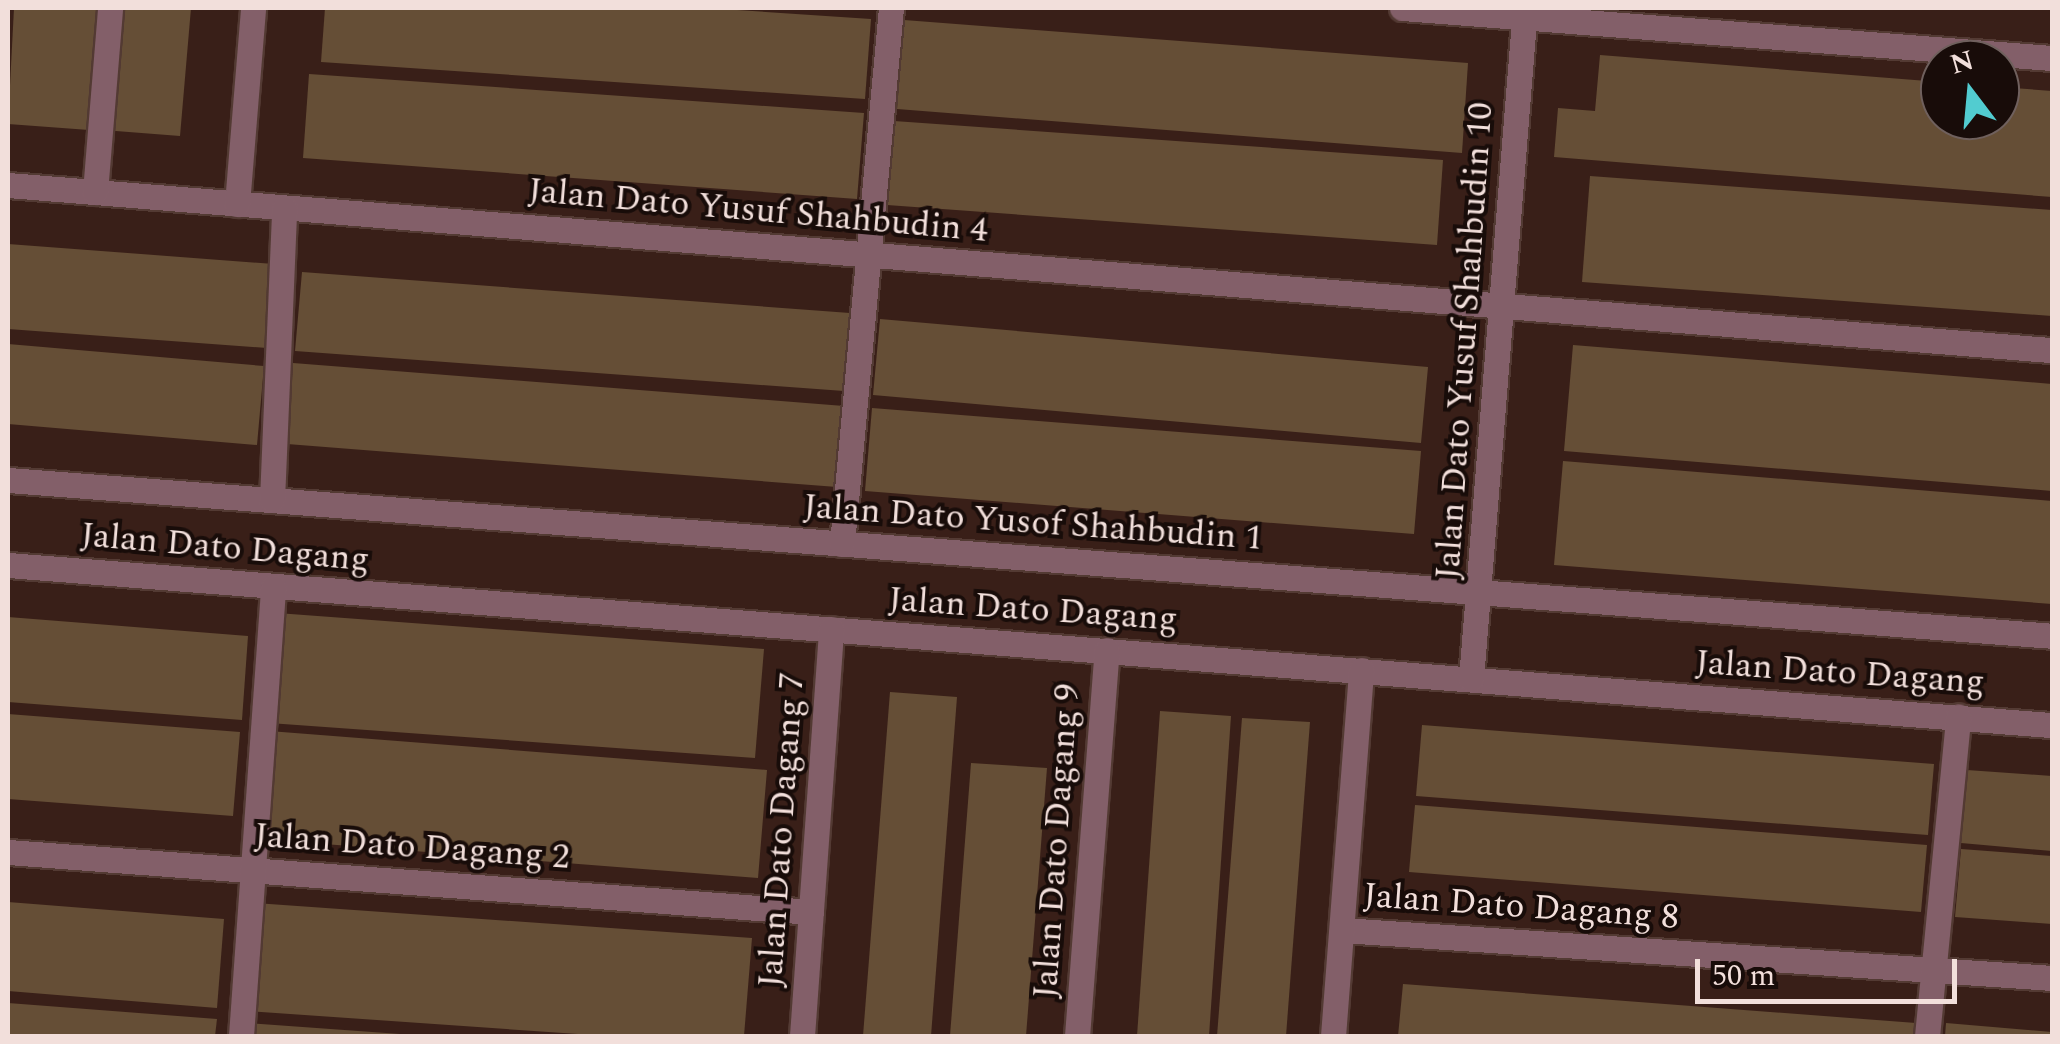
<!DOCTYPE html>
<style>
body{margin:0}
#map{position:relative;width:2060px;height:1044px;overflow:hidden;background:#391f18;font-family:Spectral,serif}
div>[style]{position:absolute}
.building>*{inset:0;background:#654e36}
.roads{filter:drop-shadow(2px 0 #533a33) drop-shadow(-2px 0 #533a33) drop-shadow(0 2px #533a33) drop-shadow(0 -2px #533a33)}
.minor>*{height:25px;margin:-12.5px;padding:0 12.5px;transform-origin:12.5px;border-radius:12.5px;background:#835f69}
span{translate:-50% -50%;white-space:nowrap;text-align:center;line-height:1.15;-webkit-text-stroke:8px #180c09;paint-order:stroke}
.street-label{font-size:35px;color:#f2dfdb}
.frame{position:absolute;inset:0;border:10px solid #f2dfdb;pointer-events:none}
.north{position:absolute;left:1920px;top:40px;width:100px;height:100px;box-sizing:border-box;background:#180c09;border:2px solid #6f605d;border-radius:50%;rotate:344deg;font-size:28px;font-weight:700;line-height:40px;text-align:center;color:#f2dfdb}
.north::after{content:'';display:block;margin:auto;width:35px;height:45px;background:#52ccd0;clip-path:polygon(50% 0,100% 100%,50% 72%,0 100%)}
.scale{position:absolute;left:1695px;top:959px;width:262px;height:45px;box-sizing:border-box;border:5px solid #f2dfdb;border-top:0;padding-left:12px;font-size:30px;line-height:35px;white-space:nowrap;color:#f2dfdb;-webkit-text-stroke:8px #180c09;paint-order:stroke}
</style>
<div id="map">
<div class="building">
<div style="clip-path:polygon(14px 8px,100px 8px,89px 130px,8px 124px)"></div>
<div style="clip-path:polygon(114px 8px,191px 8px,180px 136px,103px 130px)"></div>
<div style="clip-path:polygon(325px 8px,707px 8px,871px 19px,865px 99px,321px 62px)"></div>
<div style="clip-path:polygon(904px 20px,1468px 63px,1462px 153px,897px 109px)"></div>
<div style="clip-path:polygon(1600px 55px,1940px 82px,1940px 120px,2000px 120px,2000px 87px,2052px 91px,2052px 197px,1554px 157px,1558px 108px,1595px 111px)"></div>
<div style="clip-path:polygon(309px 74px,864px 113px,857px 199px,303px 158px)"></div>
<div style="clip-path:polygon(894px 121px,1443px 160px,1437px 245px,887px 205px)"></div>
<div style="clip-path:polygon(1590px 176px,2052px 210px,2052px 316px,1582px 282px)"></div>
<div style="clip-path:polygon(8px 244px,274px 264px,267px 348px,8px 329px)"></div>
<div style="clip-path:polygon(302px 272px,850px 313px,844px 391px,295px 351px)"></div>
<div style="clip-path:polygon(880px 319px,1428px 367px,1421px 443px,873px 395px)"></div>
<div style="clip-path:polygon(8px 344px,264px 366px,257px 445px,8px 424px)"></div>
<div style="clip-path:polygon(1573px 345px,2052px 384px,2052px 491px,1564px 451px)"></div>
<div style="clip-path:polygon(293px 363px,844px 406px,837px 487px,287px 444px)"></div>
<div style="clip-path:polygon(872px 408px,1421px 451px,1414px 534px,865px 491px)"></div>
<div style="clip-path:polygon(1563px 461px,2052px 501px,2052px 604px,1554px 565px)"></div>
<div style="clip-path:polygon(277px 613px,764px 649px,755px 758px,269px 723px)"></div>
<div style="clip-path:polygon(8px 617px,248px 636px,242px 720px,8px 702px)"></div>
<div style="clip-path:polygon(890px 692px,957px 697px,931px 1036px,863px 1036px)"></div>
<div style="clip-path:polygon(1160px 711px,1231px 716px,1209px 1036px,1137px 1036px)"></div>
<div style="clip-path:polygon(8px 714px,240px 732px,233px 816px,8px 799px)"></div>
<div style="clip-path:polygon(1242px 718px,1310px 722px,1286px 1036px,1217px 1036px)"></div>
<div style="clip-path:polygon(1422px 725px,1934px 764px,1928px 835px,1416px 796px)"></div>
<div style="clip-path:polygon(269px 731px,767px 770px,758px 878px,260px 839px)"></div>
<div style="clip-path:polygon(971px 763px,1047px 768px,1026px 1036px,950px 1036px)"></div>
<div style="clip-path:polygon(1967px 770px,2052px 776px,2052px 851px,1961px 843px)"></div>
<div style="clip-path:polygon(1415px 805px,1927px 845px,1921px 912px,1409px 872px)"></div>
<div style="clip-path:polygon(1961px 849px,2052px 856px,2052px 924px,1955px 917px)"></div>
<div style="clip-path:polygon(8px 902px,224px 919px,217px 1008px,8px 991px)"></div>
<div style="clip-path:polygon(255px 903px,752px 938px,744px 1036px,607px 1036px,247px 1011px)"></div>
<div style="clip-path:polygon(1403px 984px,1916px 1023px,1915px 1036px,1398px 1036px)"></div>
<div style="clip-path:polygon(8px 1003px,217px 1019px,215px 1036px,8px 1036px)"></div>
<div style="clip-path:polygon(247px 1023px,400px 1034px,400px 1036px,245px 1036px)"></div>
<div style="clip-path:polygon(1946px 1023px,2052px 1032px,2052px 1036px,1945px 1036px)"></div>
</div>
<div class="roads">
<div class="minor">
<div style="left:1402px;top:8px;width:652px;rotate:4.4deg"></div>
<div style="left:8px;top:185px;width:2051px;rotate:4.62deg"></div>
<div style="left:95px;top:192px;width:185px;rotate:-85.3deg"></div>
<div style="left:237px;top:204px;width:197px;rotate:-85.3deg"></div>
<div style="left:8px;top:480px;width:2050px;rotate:4.36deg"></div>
<div style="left:272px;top:500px;width:292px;rotate:-87.6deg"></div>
<div style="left:842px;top:544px;width:538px;rotate:-84.78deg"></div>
<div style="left:8px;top:565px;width:2050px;rotate:4.48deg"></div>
<div style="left:1471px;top:679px;width:673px;rotate:-85.4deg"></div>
<div style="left:8px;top:852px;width:805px;rotate:4.27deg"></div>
<div style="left:1343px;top:930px;width:711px;rotate:3.87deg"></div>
<div style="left:241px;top:1036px;width:450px;rotate:-85.9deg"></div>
<div style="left:802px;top:1036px;width:408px;rotate:-85.9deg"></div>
<div style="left:1077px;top:1036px;width:387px;rotate:-85.6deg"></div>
<div style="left:1333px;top:1036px;width:367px;rotate:-85.6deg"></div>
<div style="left:1927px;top:1036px;width:321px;rotate:-84.4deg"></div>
</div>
</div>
<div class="street-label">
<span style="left:758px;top:211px;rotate:5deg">Jalan Dato Yusuf Shahbudin 4</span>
<span style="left:1465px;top:341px;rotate:-86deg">Jalan Dato Yusuf Shahbudin 10</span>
<span style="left:1033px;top:523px;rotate:4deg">Jalan Dato Yusof Shahbudin 1</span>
<span style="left:225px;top:548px;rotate:5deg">Jalan Dato Dagang</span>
<span style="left:1033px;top:610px;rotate:4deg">Jalan Dato Dagang</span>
<span style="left:1840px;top:673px;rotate:4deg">Jalan Dato Dagang</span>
<span style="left:782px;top:830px;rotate:-86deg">Jalan Dato Dagang 7</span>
<span style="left:1057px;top:841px;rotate:-86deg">Jalan Dato Dagang 9</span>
<span style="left:412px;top:847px;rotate:4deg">Jalan Dato Dagang 2</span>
<span style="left:1521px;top:907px;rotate:4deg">Jalan Dato Dagang 8</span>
</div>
<div class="frame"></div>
<div class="north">N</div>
<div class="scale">50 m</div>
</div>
